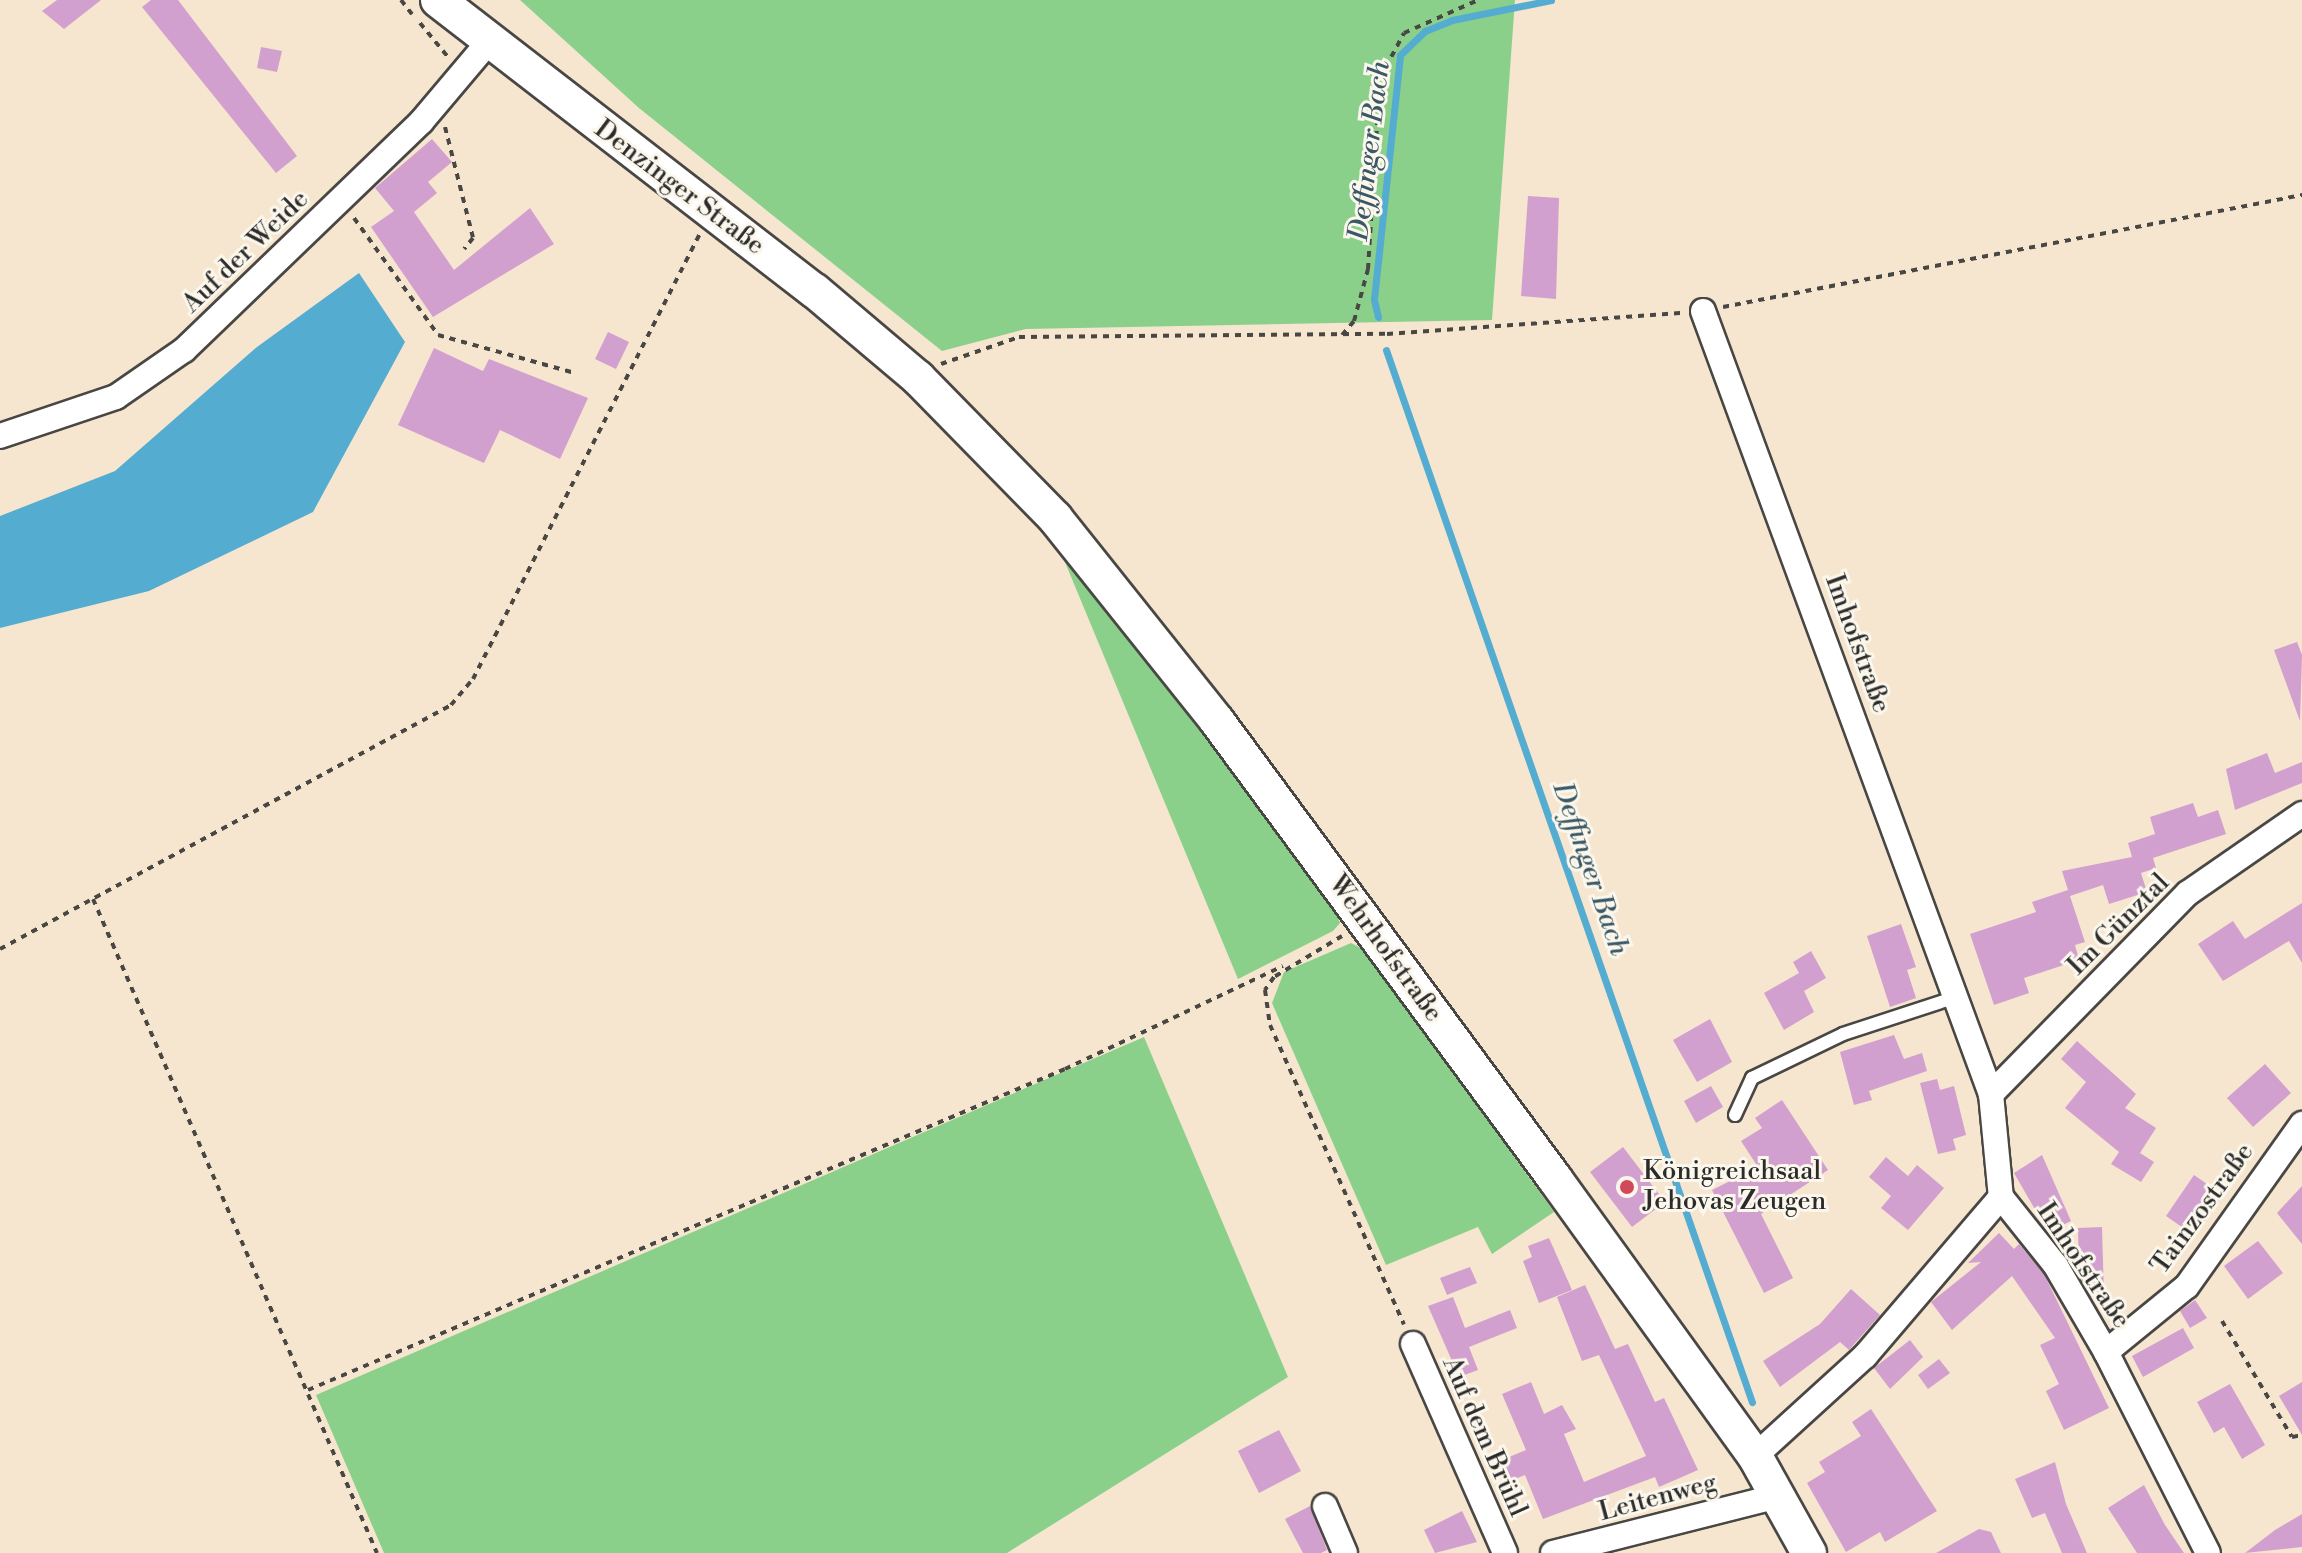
<!DOCTYPE html>
<meta charset="utf-8">
<style>
body{margin:0}
#map{position:relative;width:2302px;height:1553px;overflow:hidden;background:#f6e6cf;font-family:"Libre Bodoni",serif}
div>[style]{position:absolute}
.green>*{inset:0;background:#8ad08a}
.water>*{inset:0;background:#55acd1}
.stream>*{height:7px;margin:-3.5px;padding:0 3.5px;transform-origin:3.5px;border-radius:3.5px;background:#55acd1}
.building>*{inset:0;background:#d2a0cf}
.path>*{height:4px;margin-top:-2px;transform-origin:0;background:repeating-linear-gradient(90deg,#494744 0 6px,transparent 0 12px)}
.roads{filter:drop-shadow(2px 0 #494744) drop-shadow(-2px 0 #494744) drop-shadow(0 2px #494744) drop-shadow(0 -2px #494744)}
.lane>*{height:12px;margin:-6px;padding:0 6px;transform-origin:6px;border-radius:6px;background:#fff}
.street>*{height:24px;margin:-12px;padding:0 12px;transform-origin:12px;border-radius:12px;background:#fff}
.secondary>*{height:34px;margin:-17px;padding:0 17px;transform-origin:17px;border-radius:17px;background:#fff}
.dots>*{width:22px;height:22px;translate:-50% -50%;box-sizing:border-box;border:4px solid #fbf7ec;border-radius:50%}
span{translate:-50% -50%;white-space:nowrap;text-align:center;line-height:1.15;-webkit-text-stroke:6px #fbf7ec;paint-order:stroke}
.street-label{font-size:26px;color:#2b2b2b}
.poi-label{font-size:26px;color:#2b2b2b}
.left{translate:0 -50%;text-align:left}
.water-label{font-size:28px;color:#3a5865;font-style:italic}
</style>
<div id="map">
<div class="green">
<div style="clip-path:polygon(520px 0,1515px 0,1492px 320px,1026px 329px,942px 351px,639px 108px)"></div>
<div style="clip-path:polygon(1062px 555px,1330px 897px,1340px 923px,1333px 931px,1238px 979px)"></div>
<div style="clip-path:polygon(1351px 943px,1365px 950px,1554px 1212px,1492px 1254px,1478px 1227px,1386px 1265px,1272px 1003px,1284px 972px)"></div>
<div style="clip-path:polygon(1144px 1037px,1288px 1377px,1007px 1553px,384px 1553px,316px 1395px)"></div>
</div>
<div class="water">
<div style="clip-path:polygon(359px 273px,405px 342px,313px 512px,149px 591px,0 628px,0 516px,115px 471px,257px 347px)"></div>
</div>
<div class="stream">
<div style="left:1378px;top:317px;width:18px;rotate:-103deg"></div>
<div style="left:1374px;top:299px;width:245px;rotate:-83.9deg"></div>
<div style="left:1400px;top:55px;width:35px;rotate:-44deg"></div>
<div style="left:1425px;top:31px;width:29px;rotate:-22deg"></div>
<div style="left:1452px;top:20px;width:101px;rotate:-11.4deg"></div>
<div style="left:1386px;top:350px;width:1114px;rotate:70.82deg"></div>
</div>
<div class="building">
<div style="clip-path:polygon(57px 0,101px 0,64px 29px,42px 11px)"></div>
<div style="clip-path:polygon(151px 0,178px 0,297px 156px,276px 173px,142px 7px)"></div>
<div style="clip-path:polygon(261px 47px,282px 51px,277px 72px,257px 68px)"></div>
<div style="clip-path:polygon(432px 139px,452px 162px,428px 182px,437px 193px,414px 212px,454px 270px,530px 208px,554px 244px,433px 317px,371px 227px,394px 211px,375px 188px)"></div>
<div style="clip-path:polygon(1528px 196px,1559px 198px,1556px 299px,1521px 296px)"></div>
<div style="clip-path:polygon(608px 332px,629px 342px,616px 369px,595px 359px)"></div>
<div style="clip-path:polygon(434px 348px,483px 371px,489px 359px,588px 398px,560px 459px,500px 430px,484px 463px,398px 425px)"></div>
<div style="clip-path:polygon(2297px 642px,2302px 655px,2300px 721px,2274px 650px)"></div>
<div style="clip-path:polygon(2267px 753px,2275px 773px,2302px 762px,2302px 783px,2235px 810px,2226px 769px)"></div>
<div style="clip-path:polygon(2193px 803px,2198px 817px,2218px 810px,2226px 834px,2153px 858px,2156px 868px,2141px 873px,2147px 892px,2109px 904px,2103px 885px,2070px 896px,2085px 942px,2075px 945px,2079px 960px,2024px 978px,2029px 993px,1994px 1005px,1970px 934px,2036px 912px,2032px 902px,2068px 890px,2062px 871px,2132px 857px,2128px 843px,2155px 834px,2150px 817px)"></div>
<div style="clip-path:polygon(2302px 903px,2302px 963px,2289px 941px,2223px 981px,2198px 944px,2233px 921px,2245px 939px)"></div>
<div style="clip-path:polygon(1901px 924px,1916px 967px,1907px 970px,1916px 998px,1890px 1007px,1867px 936px)"></div>
<div style="clip-path:polygon(1811px 951px,1826px 978px,1804px 991px,1814px 1012px,1784px 1030px,1764px 993px,1799px 973px,1793px 962px)"></div>
<div style="clip-path:polygon(1710px 1019px,1732px 1062px,1697px 1082px,1673px 1040px)"></div>
<div style="clip-path:polygon(1894px 1035px,1904px 1059px,1922px 1053px,1927px 1071px,1869px 1091px,1872px 1100px,1854px 1105px,1840px 1052px)"></div>
<div style="clip-path:polygon(2077px 1041px,2136px 1094px,2125px 1108px,2156px 1128px,2140px 1153px,2154px 1162px,2141px 1182px,2111px 1164px,2119px 1152px,2065px 1108px,2086px 1082px,2061px 1059px)"></div>
<div style="clip-path:polygon(2265px 1064px,2291px 1093px,2253px 1127px,2227px 1098px)"></div>
<div style="clip-path:polygon(1937px 1079px,1940px 1090px,1954px 1086px,1966px 1135px,1953px 1139px,1956px 1150px,1938px 1154px,1920px 1083px)"></div>
<div style="clip-path:polygon(1711px 1086px,1723px 1107px,1696px 1123px,1684px 1101px)"></div>
<div style="clip-path:polygon(1782px 1100px,1828px 1170px,1761px 1214px,1793px 1278px,1764px 1293px,1712px 1190px,1758px 1167px,1741px 1141px,1762px 1128px,1755px 1118px)"></div>
<div style="clip-path:polygon(1623px 1147px,1665px 1202px,1632px 1227px,1590px 1172px)"></div>
<div style="clip-path:polygon(2042px 1155px,2071px 1221px,2048px 1232px,2014px 1173px)"></div>
<div style="clip-path:polygon(1886px 1157px,1908px 1176px,1917px 1165px,1944px 1188px,1908px 1230px,1881px 1208px,1891px 1196px,1869px 1177px)"></div>
<div style="clip-path:polygon(2194px 1175px,2223px 1195px,2195px 1236px,2166px 1216px)"></div>
<div style="clip-path:polygon(2302px 1186px,2302px 1244px,2277px 1213px)"></div>
<div style="clip-path:polygon(2102px 1227px,2104px 1296px,2091px 1297px,2079px 1276px,2078px 1228px)"></div>
<div style="clip-path:polygon(1999px 1233px,2014px 1249px,2019px 1244px,2044px 1274px,2109px 1408px,2064px 1430px,2046px 1391px,2059px 1384px,2040px 1345px,2055px 1338px,2012px 1276px,1952px 1330px,1931px 1302px,1981px 1262px,1968px 1263px)"></div>
<div style="clip-path:polygon(1549px 1238px,1572px 1290px,1539px 1303px,1523px 1261px,1532px 1257px,1528px 1246px)"></div>
<div style="clip-path:polygon(2258px 1241px,2283px 1273px,2248px 1299px,2224px 1266px)"></div>
<div style="clip-path:polygon(1470px 1267px,1477px 1283px,1447px 1295px,1440px 1278px)"></div>
<div style="clip-path:polygon(1585px 1285px,1615px 1349px,1628px 1344px,1655px 1402px,1664px 1398px,1698px 1470px,1659px 1487px,1655px 1477px,1543px 1519px,1525px 1475px,1505px 1483px,1497px 1462px,1526px 1450px,1502px 1394px,1531px 1382px,1544px 1414px,1562px 1405px,1576px 1429px,1564px 1434px,1584px 1482px,1646px 1456px,1599px 1355px,1582px 1361px,1557px 1297px)"></div>
<div style="clip-path:polygon(1851px 1289px,1880px 1315px,1849px 1350px,1840px 1342px,1780px 1387px,1763px 1361px,1820px 1324px)"></div>
<div style="clip-path:polygon(1453px 1297px,1465px 1328px,1510px 1310px,1517px 1328px,1469px 1347px,1478px 1370px,1459px 1377px,1428px 1306px)"></div>
<div style="clip-path:polygon(2195px 1300px,2207px 1318px,2190px 1328px,2180px 1311px)"></div>
<div style="clip-path:polygon(2183px 1328px,2194px 1348px,2143px 1377px,2132px 1356px)"></div>
<div style="clip-path:polygon(1910px 1340px,1923px 1357px,1890px 1389px,1874px 1368px)"></div>
<div style="clip-path:polygon(1939px 1359px,1950px 1373px,1928px 1389px,1918px 1375px)"></div>
<div style="clip-path:polygon(2302px 1382px,2302px 1435px,2279px 1396px)"></div>
<div style="clip-path:polygon(2230px 1384px,2265px 1445px,2242px 1459px,2224px 1427px,2214px 1433px,2197px 1402px)"></div>
<div style="clip-path:polygon(1871px 1409px,1937px 1511px,1885px 1542px,1880px 1532px,1846px 1552px,1807px 1483px,1825px 1472px,1819px 1462px,1861px 1436px,1852px 1422px)"></div>
<div style="clip-path:polygon(1279px 1430px,1301px 1471px,1259px 1493px,1238px 1451px)"></div>
<div style="clip-path:polygon(2055px 1462px,2066px 1504px,2087px 1553px,2062px 1553px,2045px 1513px,2032px 1518px,2015px 1479px)"></div>
<div style="clip-path:polygon(2144px 1485px,2165px 1525px,2184px 1553px,2137px 1553px,2108px 1508px)"></div>
<div style="clip-path:polygon(1310px 1506px,1327px 1550px,1321px 1553px,1303px 1553px,1285px 1519px)"></div>
<div style="clip-path:polygon(1462px 1511px,1477px 1542px,1435px 1553px,1424px 1530px)"></div>
<div style="clip-path:polygon(2302px 1514px,2302px 1547px,2245px 1553px,2275px 1530px)"></div>
<div style="clip-path:polygon(1979px 1529px,1991px 1532px,2001px 1553px,1936px 1553px)"></div>
</div>
<div class="path">
<div style="left:401px;top:0;width:18px;rotate:52deg"></div>
<div style="left:420px;top:23px;width:44px;rotate:50.5deg"></div>
<div style="left:445px;top:127px;width:114px;rotate:75.8deg"></div>
<div style="left:473px;top:238px;width:14px;rotate:129deg"></div>
<div style="left:354px;top:218px;width:144px;rotate:54.3deg"></div>
<div style="left:438px;top:335px;width:142px;rotate:15.5deg"></div>
<div style="left:1723px;top:307px;width:590px;rotate:-10.95deg"></div>
<div style="left:1342px;top:335px;width:18px;rotate:-49deg"></div>
<div style="left:1354px;top:321px;width:54px;rotate:-74.9deg"></div>
<div style="left:1368px;top:269px;width:191px;rotate:-86.4deg"></div>
<div style="left:1380px;top:78px;width:51px;rotate:-61.9deg"></div>
<div style="left:1404px;top:33px;width:81px;rotate:-24deg"></div>
<div style="left:941px;top:364px;width:83px;rotate:-19.1deg"></div>
<div style="left:1019px;top:337px;width:368px;rotate:-0.5deg"></div>
<div style="left:1387px;top:334px;width:297px;rotate:-4.1deg"></div>
<div style="left:93px;top:899px;width:713px;rotate:66.53deg"></div>
<div style="left:1342px;top:936px;width:79px;rotate:148.9deg"></div>
<div style="left:1274px;top:977px;width:16px;rotate:125deg"></div>
<div style="left:1265px;top:990px;width:35px;rotate:82deg"></div>
<div style="left:1270px;top:1025px;width:328px;rotate:65.9deg"></div>
<div style="left:0;top:949px;width:513px;rotate:-28.41deg"></div>
<div style="left:451px;top:705px;width:34px;rotate:-50deg"></div>
<div style="left:473px;top:679px;width:500px;rotate:-63deg"></div>
<div style="left:2222px;top:1321px;width:135px;rotate:58.9deg"></div>
<div style="left:2292px;top:1437px;width:10px;rotate:-11deg"></div>
<div style="left:308px;top:1390px;width:822px;rotate:-22.98deg"></div>
<div style="left:1065px;top:1069px;width:241px;rotate:-25.3deg"></div>
</div>
<div class="roads">
<div class="lane">
<div style="left:1735px;top:1115px;width:41px;rotate:-65.3deg"></div>
<div style="left:1752px;top:1078px;width:101px;rotate:-25.8deg"></div>
<div style="left:1843px;top:1034px;width:119px;rotate:-18.1deg"></div>
</div>
<div class="street">
<div style="left:1703px;top:311px;width:834px;rotate:69.81deg"></div>
<div style="left:1991px;top:1094px;width:103px;rotate:84.5deg"></div>
<div style="left:2001px;top:1197px;width:88px;rotate:51.4deg"></div>
<div style="left:2056px;top:1266px;width:99px;rotate:59.8deg"></div>
<div style="left:2106px;top:1352px;width:225px;rotate:63.1deg"></div>
<div style="left:0;top:436px;width:122px;rotate:-18.6deg"></div>
<div style="left:116px;top:397px;width:83px;rotate:-34.7deg"></div>
<div style="left:184px;top:350px;width:329px;rotate:-43.9deg"></div>
<div style="left:421px;top:122px;width:102px;rotate:-49.8deg"></div>
<div style="left:1991px;top:1094px;width:281px;rotate:-45.6deg"></div>
<div style="left:2188px;top:893px;width:139px;rotate:-34.7deg"></div>
<div style="left:1413px;top:1344px;width:228px;rotate:66.2deg"></div>
<div style="left:2106px;top:1352px;width:104px;rotate:-39.2deg"></div>
<div style="left:2187px;top:1286px;width:199px;rotate:-54.6deg"></div>
<div style="left:1755px;top:1456px;width:149px;rotate:-42.3deg"></div>
<div style="left:1865px;top:1356px;width:209px;rotate:-49.5deg"></div>
<div style="left:1325px;top:1506px;width:51px;rotate:66.9deg"></div>
<div style="left:1553px;top:1553px;width:232px;rotate:-14.2deg"></div>
</div>
<div class="secondary">
<div style="left:438px;top:0;width:476px;rotate:37.7deg"></div>
<div style="left:815px;top:291px;width:135px;rotate:40.2deg"></div>
<div style="left:918px;top:378px;width:196px;rotate:45.6deg"></div>
<div style="left:1055px;top:518px;width:260px;rotate:51.4deg"></div>
<div style="left:1217px;top:721px;width:569px;rotate:53.57deg"></div>
<div style="left:1555px;top:1179px;width:342px;rotate:54.2deg"></div>
<div style="left:1755px;top:1456px;width:111px;rotate:60.9deg"></div>
</div>
</div>
<div class="dots">
<div style="left:1627px;top:1187px;background:#d1495b"></div>
</div>
<div class="street-label">
<span style="left:679px;top:188px;rotate:37deg">Denzinger Straße</span>
<span style="left:246px;top:252px;rotate:-44deg">Auf der Weide</span>
<span style="left:1857px;top:644px;rotate:70deg">Imhofstraße</span>
<span style="left:2119px;top:925px;rotate:-45deg">Im Günztal</span>
<span style="left:1385px;top:949px;rotate:54deg">Wehrhofstraße</span>
<span style="left:2203px;top:1209px;rotate:-54deg">Tainzostraße</span>
<span style="left:2083px;top:1266px;rotate:56deg">Imhofstraße</span>
<span style="left:1484px;top:1437px;rotate:66deg">Auf dem Brühl</span>
<span style="left:1658px;top:1498px;rotate:-15deg">Leitenweg</span>
</div>
<div class="poi-label">
<span class="left" style="left:1643px;top:1187px">Königreichsaal<br>Jehovas Zeugen</span>
</div>
<div class="water-label">
<span style="left:1370px;top:151px;rotate:-83deg">Deffinger Bach</span>
<span style="left:1590px;top:869px;rotate:71deg">Deffinger Bach</span>
</div>
</div>
